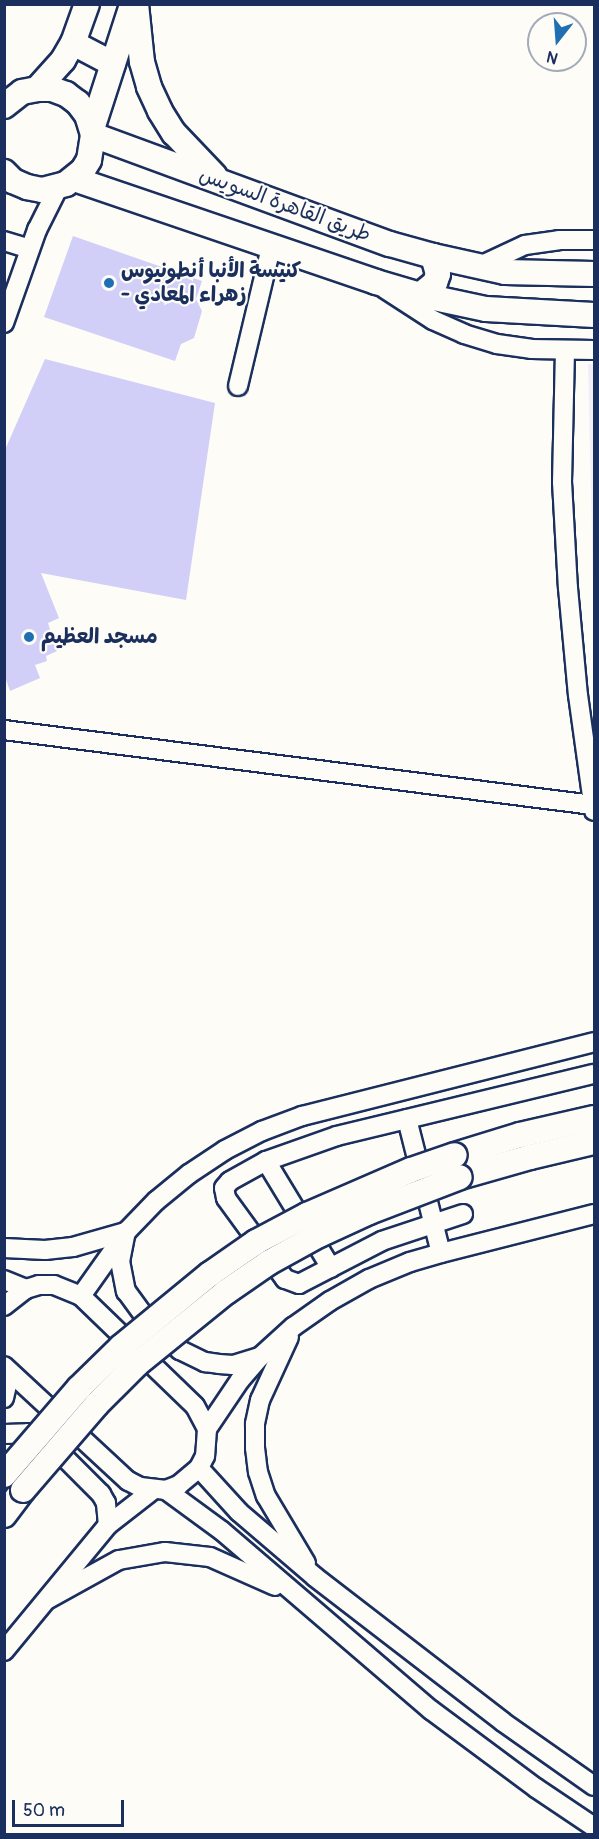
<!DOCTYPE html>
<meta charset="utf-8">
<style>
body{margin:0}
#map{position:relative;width:599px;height:1839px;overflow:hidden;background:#fdfcf7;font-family:Pangolin,"Playpen Sans Arabic",sans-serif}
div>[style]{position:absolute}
.built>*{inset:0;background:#f0eef7}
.building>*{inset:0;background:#d1cff7}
.roads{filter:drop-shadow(2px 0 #1b2f5e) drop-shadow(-2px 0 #1b2f5e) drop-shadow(0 2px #1b2f5e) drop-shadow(0 -2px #1b2f5e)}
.minor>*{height:18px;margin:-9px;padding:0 9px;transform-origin:9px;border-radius:9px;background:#fdfcf7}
.major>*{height:24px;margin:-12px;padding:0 12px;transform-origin:12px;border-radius:12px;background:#fdfcf7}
.bridges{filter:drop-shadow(2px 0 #1b2f5e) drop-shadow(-2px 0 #1b2f5e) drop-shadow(0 2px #1b2f5e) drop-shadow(0 -2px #1b2f5e)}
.major-bridge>*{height:24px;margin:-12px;padding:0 12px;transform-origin:12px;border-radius:12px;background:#fdfcf7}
.dots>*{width:16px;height:16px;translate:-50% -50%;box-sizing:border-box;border:3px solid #fdfcf7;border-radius:50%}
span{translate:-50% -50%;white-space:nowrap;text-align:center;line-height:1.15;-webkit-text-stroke:4.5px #fdfcf7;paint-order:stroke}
.street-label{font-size:21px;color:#1b2f5e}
.poi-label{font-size:21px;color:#1b2f5e;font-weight:700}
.left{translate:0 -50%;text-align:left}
.frame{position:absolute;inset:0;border:6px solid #1b2f5e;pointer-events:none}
.north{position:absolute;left:527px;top:12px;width:60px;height:60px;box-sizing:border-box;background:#fdfcf7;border:2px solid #a3aaba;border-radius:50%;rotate:197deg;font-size:16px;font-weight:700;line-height:24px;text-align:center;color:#1b2f5e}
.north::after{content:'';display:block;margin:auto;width:21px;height:27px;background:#1f6fb2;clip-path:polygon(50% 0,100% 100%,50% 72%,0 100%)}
.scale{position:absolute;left:12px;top:1800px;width:112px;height:27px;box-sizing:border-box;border:3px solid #1b2f5e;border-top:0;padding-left:8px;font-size:18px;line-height:21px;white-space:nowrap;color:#1b2f5e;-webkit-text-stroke:4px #fdfcf7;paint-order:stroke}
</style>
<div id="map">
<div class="built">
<div style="clip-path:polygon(588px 364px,594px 364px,594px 627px,594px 623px)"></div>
</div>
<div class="building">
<div style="clip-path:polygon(73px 236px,202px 281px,196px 299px,202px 311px,194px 338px,181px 344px,175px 361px,44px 317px)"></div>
<div style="clip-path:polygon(45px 359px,215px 403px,186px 600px,41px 573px,59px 618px,48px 623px,57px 651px,46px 656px,47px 661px,35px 665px,40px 678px,10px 691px,4px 674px,4px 452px)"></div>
</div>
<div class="roads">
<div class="minor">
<div style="left:4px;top:241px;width:27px;rotate:17deg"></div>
<div style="left:478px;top:267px;width:52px;rotate:-25.1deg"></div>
<div style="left:525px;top:245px;width:34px;rotate:-8deg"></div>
<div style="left:559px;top:240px;width:35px"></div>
<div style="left:385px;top:289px;width:57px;rotate:32.9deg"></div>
<div style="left:433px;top:320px;width:34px;rotate:24deg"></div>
<div style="left:464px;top:334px;width:34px;rotate:17deg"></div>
<div style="left:497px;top:344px;width:34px;rotate:8deg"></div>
<div style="left:531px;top:349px;width:63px;rotate:0.9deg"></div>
<div style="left:4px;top:323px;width:99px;rotate:-70.5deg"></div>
<div style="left:37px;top:230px;width:47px;rotate:-63.4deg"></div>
<div style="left:565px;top:350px;width:132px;rotate:91.3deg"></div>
<div style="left:562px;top:482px;width:106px;rotate:86.8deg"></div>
<div style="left:568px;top:588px;width:107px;rotate:84.7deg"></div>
<div style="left:578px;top:695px;width:117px;rotate:82.1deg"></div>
<div style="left:238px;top:386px;width:143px;rotate:-76.6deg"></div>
<div style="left:4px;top:730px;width:594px;rotate:7.26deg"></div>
<div style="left:407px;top:1119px;width:138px;rotate:75.8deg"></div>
<div style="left:266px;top:1161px;width:125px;rotate:58.7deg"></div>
<div style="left:463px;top:1214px;width:85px;rotate:161.6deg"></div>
<div style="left:382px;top:1241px;width:93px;rotate:152.6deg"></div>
<div style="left:299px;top:1284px;width:15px;rotate:-160deg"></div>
<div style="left:285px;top:1279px;width:100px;rotate:-126.1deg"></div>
<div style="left:226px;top:1198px;width:10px;rotate:-101deg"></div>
<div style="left:224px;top:1188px;width:9px;rotate:-49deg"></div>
<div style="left:230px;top:1181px;width:41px;rotate:-29.1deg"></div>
<div style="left:266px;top:1161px;width:75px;rotate:-19.4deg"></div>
<div style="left:337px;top:1136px;width:264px;rotate:-13.6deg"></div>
<div style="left:125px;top:1236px;width:25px;rotate:101deg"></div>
<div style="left:120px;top:1261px;width:31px;rotate:79deg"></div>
<div style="left:126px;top:1291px;width:31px;rotate:54deg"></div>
<div style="left:144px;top:1316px;width:50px;rotate:43.4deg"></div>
<div style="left:180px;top:1350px;width:28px;rotate:26deg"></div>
<div style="left:205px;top:1362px;width:14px;rotate:8deg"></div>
<div style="left:219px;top:1364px;width:14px;rotate:4deg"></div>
<div style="left:233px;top:1365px;width:28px;rotate:-17deg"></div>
<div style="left:4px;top:1248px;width:41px;rotate:2.8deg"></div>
<div style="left:45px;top:1250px;width:28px;rotate:-6deg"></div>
<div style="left:73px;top:1247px;width:54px;rotate:-16.1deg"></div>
<div style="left:4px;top:1280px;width:24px;rotate:22deg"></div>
<div style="left:81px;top:1296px;width:80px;rotate:-54.7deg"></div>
<div style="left:127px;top:1231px;width:42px;rotate:-46deg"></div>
<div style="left:156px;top:1201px;width:43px;rotate:-39.3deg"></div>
<div style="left:189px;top:1174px;width:43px;rotate:-33.7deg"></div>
<div style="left:225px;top:1150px;width:42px;rotate:-27.2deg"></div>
<div style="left:262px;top:1131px;width:43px;rotate:-20.6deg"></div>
<div style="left:302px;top:1116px;width:301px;rotate:-14.2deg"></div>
<div style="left:4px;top:1306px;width:28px;rotate:-38deg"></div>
<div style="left:26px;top:1289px;width:14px;rotate:-17deg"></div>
<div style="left:39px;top:1285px;width:15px"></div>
<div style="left:54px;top:1285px;width:29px;rotate:22deg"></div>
<div style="left:81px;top:1296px;width:158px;rotate:44deg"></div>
<div style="left:195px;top:1406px;width:26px;rotate:62deg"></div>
<div style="left:207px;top:1429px;width:27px;rotate:94deg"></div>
<div style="left:205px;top:1456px;width:13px;rotate:117deg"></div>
<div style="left:199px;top:1468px;width:26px;rotate:140deg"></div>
<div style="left:179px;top:1485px;width:14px;rotate:159deg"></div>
<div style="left:166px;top:1490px;width:26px;rotate:-173deg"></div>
<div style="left:140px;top:1487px;width:13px;rotate:-153deg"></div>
<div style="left:128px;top:1481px;width:169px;rotate:-137.2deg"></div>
<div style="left:289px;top:1337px;width:69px;rotate:114.7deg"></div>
<div style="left:260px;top:1400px;width:25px;rotate:102deg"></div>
<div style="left:255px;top:1424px;width:24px;rotate:90deg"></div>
<div style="left:255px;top:1448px;width:24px;rotate:83deg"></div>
<div style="left:258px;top:1472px;width:25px;rotate:72deg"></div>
<div style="left:266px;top:1496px;width:78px;rotate:59.2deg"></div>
<div style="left:4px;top:1398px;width:26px;rotate:-77deg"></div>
<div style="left:207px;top:1429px;width:59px;rotate:-56deg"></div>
<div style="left:240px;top:1380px;width:30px;rotate:-49deg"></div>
<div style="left:260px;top:1357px;width:45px;rotate:-42.3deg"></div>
<div style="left:293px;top:1327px;width:45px;rotate:-35.1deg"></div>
<div style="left:330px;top:1301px;width:45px;rotate:-29.4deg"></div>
<div style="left:369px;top:1279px;width:44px;rotate:-22.5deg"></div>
<div style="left:410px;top:1262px;width:32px;rotate:-16deg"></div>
<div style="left:441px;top:1253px;width:158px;rotate:-14.3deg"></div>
<div style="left:4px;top:1434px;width:24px;rotate:-2deg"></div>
<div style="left:28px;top:1433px;width:28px;rotate:27deg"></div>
<div style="left:53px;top:1446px;width:68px;rotate:45deg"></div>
<div style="left:101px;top:1494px;width:10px;rotate:61deg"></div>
<div style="left:106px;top:1503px;width:22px;rotate:85deg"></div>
<div style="left:199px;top:1468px;width:59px;rotate:47.7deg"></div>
<div style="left:239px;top:1512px;width:100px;rotate:40.5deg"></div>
<div style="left:315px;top:1577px;width:237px;rotate:37.6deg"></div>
<div style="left:503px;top:1722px;width:111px;rotate:35.1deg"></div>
<div style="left:166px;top:1490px;width:69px;rotate:36.2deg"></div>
<div style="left:222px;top:1531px;width:275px;rotate:40.6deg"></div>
<div style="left:431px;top:1710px;width:131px;rotate:36.6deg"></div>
<div style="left:536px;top:1788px;width:70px;rotate:33.9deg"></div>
<div style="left:48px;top:1599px;width:81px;rotate:-28.8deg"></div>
<div style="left:119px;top:1560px;width:47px;rotate:-9.9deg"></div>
<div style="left:165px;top:1552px;width:45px;rotate:6.3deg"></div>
<div style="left:210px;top:1557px;width:71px;rotate:24deg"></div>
<div style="left:4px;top:1651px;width:163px;rotate:-50.5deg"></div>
<div style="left:108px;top:1525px;width:57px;rotate:-37.9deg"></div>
</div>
<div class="major">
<div style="left:136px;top:4px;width:58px;rotate:84.1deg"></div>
<div style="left:142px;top:62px;width:26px;rotate:74deg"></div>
<div style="left:149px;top:87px;width:26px;rotate:65deg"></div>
<div style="left:160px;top:111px;width:26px;rotate:58deg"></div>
<div style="left:174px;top:133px;width:59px;rotate:46.4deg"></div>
<div style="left:73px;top:43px;width:45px;rotate:27.7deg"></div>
<div style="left:37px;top:89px;width:39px;rotate:-48deg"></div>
<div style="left:63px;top:60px;width:20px;rotate:-60deg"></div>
<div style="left:73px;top:43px;width:41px;rotate:-70.3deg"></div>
<div style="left:4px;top:106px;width:23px;rotate:-38deg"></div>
<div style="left:22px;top:92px;width:15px;rotate:-11deg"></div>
<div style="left:37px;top:89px;width:15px"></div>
<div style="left:52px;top:89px;width:15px;rotate:20deg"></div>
<div style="left:66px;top:94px;width:15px;rotate:37deg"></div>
<div style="left:78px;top:103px;width:15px;rotate:53deg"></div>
<div style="left:87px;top:115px;width:21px;rotate:73deg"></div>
<div style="left:93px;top:135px;width:25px;rotate:99deg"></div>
<div style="left:89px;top:160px;width:12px;rotate:121deg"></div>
<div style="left:83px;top:170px;width:22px;rotate:141deg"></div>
<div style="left:66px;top:184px;width:25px;rotate:166deg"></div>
<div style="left:42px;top:190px;width:15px;rotate:-169deg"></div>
<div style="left:27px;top:187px;width:15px;rotate:-157deg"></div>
<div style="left:13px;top:181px;width:13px;rotate:-135deg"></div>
<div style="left:92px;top:129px;width:130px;rotate:-72.1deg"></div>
<div style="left:93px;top:135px;width:316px;rotate:20.2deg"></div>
<div style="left:390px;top:244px;width:45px;rotate:15.6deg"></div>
<div style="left:433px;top:256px;width:74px;rotate:12.5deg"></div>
<div style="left:505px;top:272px;width:89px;rotate:1.3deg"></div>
<div style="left:74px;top:179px;width:319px;rotate:18.8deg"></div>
<div style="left:376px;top:282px;width:46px;rotate:16.5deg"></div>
<div style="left:420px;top:295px;width:67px;rotate:12deg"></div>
<div style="left:486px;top:309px;width:108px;rotate:3.2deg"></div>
<div style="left:420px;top:295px;width:19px;rotate:-39deg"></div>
<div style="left:435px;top:283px;width:9px;rotate:-72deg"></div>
<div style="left:438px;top:274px;width:19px;rotate:-106deg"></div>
<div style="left:455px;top:1155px;width:68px;rotate:-17.1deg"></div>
<div style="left:520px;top:1135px;width:76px;rotate:-12.9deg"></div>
<div style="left:460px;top:1177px;width:73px;rotate:-15.9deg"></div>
<div style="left:530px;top:1157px;width:66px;rotate:-13.2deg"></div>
<div style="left:4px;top:1515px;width:31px;rotate:-53deg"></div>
</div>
</div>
<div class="bridges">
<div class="major-bridge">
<div style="left:4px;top:1475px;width:115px;rotate:-49.2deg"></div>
<div style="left:79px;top:1388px;width:59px;rotate:-44.3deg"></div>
<div style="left:121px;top:1347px;width:115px;rotate:-39.4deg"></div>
<div style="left:210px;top:1274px;width:56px;rotate:-34.8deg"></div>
<div style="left:256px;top:1242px;width:58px;rotate:-27.9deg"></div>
<div style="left:307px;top:1215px;width:113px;rotate:-23.4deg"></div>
<div style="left:411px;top:1170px;width:46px;rotate:-18.8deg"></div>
<div style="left:23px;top:1490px;width:113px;rotate:-49.3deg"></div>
<div style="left:97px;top:1404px;width:57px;rotate:-45deg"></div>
<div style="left:137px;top:1364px;width:114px;rotate:-39deg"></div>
<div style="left:226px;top:1292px;width:51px;rotate:-34.6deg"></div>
<div style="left:268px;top:1263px;width:58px;rotate:-28.8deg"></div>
<div style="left:319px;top:1235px;width:55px;rotate:-24.7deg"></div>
<div style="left:369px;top:1212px;width:97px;rotate:-21deg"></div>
</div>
</div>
<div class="dots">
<div style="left:109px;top:283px;background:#1f6fb2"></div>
<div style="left:29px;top:637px;background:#1f6fb2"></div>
</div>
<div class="street-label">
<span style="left:285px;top:205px;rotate:20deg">طريق القاهرة السويس</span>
</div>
<div class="poi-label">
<span class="left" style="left:121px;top:283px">كنيسة الأنبا أنطونيوس<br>- زهراء المعادي</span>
<span class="left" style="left:41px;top:637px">مسجد العظيم</span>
</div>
<div class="frame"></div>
<div class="north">N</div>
<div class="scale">50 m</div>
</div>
